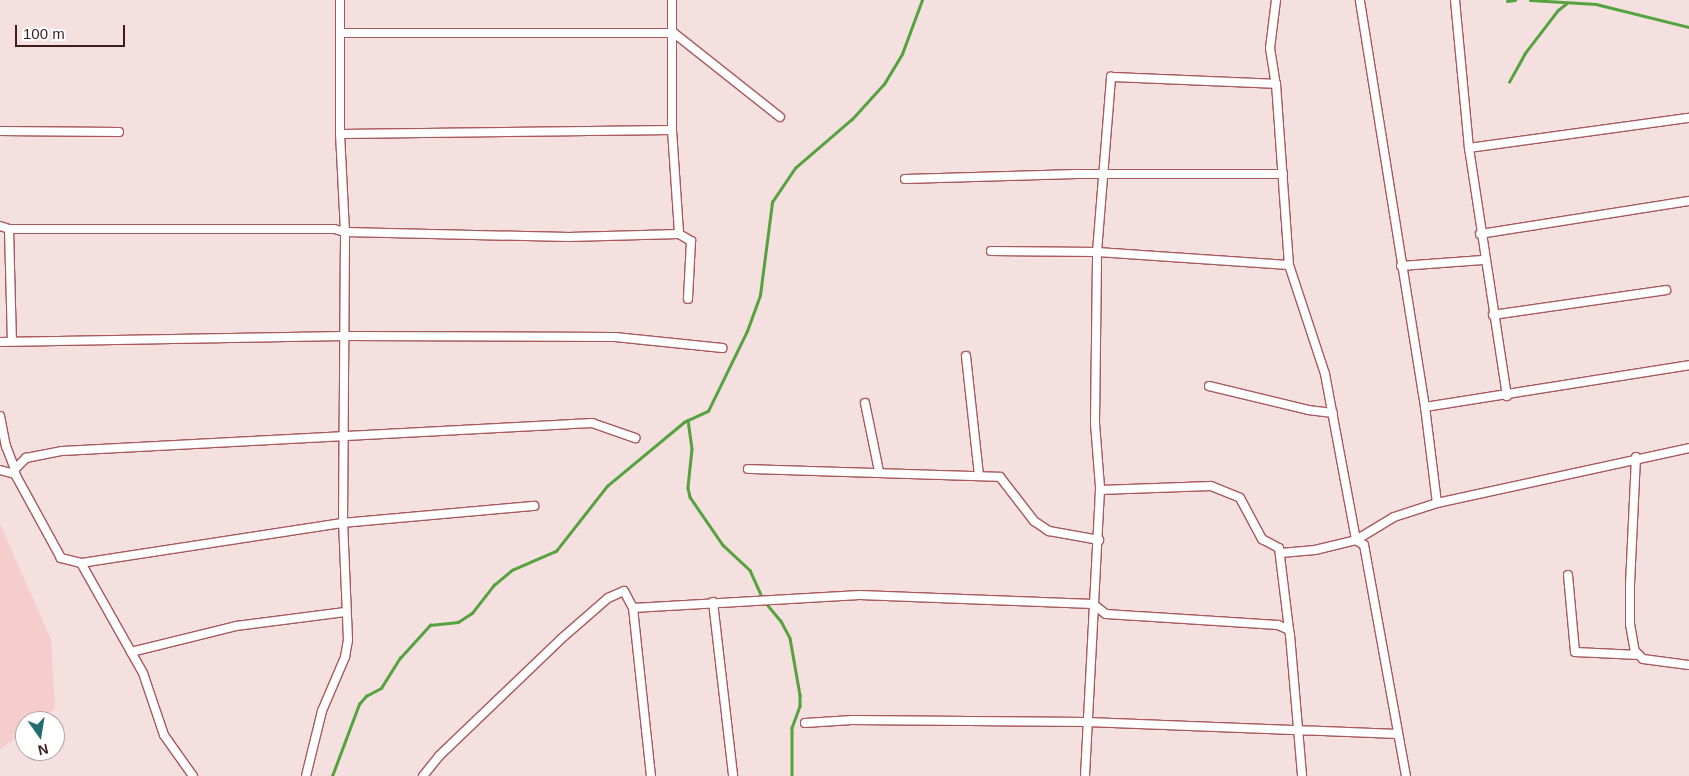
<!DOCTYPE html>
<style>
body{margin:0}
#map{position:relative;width:1689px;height:776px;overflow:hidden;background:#f3e0df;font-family:Arial,sans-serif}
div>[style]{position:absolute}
.built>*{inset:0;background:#f6cdcd}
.stream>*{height:2.5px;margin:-1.25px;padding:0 1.25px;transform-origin:1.25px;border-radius:1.25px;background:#55a23f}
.roads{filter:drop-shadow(1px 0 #a8595b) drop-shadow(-1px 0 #a8595b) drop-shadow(0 1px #a8595b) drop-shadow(0 -1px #a8595b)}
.street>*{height:8px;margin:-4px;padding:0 4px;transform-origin:4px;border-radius:4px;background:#fff}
span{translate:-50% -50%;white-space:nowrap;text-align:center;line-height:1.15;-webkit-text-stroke:5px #fff;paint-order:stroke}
.north{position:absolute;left:15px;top:711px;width:50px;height:50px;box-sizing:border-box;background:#fff;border:1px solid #b1a4a5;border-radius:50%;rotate:167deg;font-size:14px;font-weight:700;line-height:20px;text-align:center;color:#3d1c1d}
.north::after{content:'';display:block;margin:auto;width:18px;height:22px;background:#216d70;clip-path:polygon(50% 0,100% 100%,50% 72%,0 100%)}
.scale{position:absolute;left:15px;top:25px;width:110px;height:22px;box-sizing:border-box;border:2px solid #3d1c1d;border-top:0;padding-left:6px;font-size:15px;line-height:18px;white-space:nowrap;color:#3d1c1d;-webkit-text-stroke:4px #fff;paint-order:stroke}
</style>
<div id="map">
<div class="built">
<div style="clip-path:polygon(0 524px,51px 639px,55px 709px,39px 721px,25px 721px,25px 731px,0 749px)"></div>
</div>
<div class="stream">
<div style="left:1530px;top:0;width:66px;rotate:3.5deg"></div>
<div style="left:1596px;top:4px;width:96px;rotate:13.9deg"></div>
<div style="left:1507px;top:1px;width:8px;rotate:-7deg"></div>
<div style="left:1509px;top:82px;width:33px;rotate:-61deg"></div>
<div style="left:1525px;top:53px;width:54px;rotate:-52.5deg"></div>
<div style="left:1558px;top:10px;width:11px;rotate:-38deg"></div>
<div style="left:688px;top:420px;width:29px;rotate:82deg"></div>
<div style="left:692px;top:449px;width:39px;rotate:96deg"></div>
<div style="left:688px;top:488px;width:9px;rotate:77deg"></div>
<div style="left:690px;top:497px;width:58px;rotate:55.5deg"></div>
<div style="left:723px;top:545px;width:37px;rotate:43deg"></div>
<div style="left:750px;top:570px;width:27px;rotate:66deg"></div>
<div style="left:765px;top:602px;width:25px;rotate:50deg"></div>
<div style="left:781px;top:621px;width:19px;rotate:62deg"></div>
<div style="left:790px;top:638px;width:58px;rotate:80deg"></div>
<div style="left:800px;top:695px;width:11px;rotate:90deg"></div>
<div style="left:800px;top:706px;width:23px;rotate:110deg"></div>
<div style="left:792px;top:728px;width:48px;rotate:90deg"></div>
<div style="left:332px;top:776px;width:77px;rotate:-69.4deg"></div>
<div style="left:359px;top:704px;width:11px;rotate:-49deg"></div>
<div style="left:366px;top:696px;width:17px;rotate:-28deg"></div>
<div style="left:381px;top:688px;width:36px;rotate:-58deg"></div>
<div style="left:400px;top:658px;width:45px;rotate:-47.7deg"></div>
<div style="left:430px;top:625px;width:28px;rotate:-6deg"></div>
<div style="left:458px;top:622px;width:17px;rotate:-33deg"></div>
<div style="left:472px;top:613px;width:36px;rotate:-52deg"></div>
<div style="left:494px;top:585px;width:23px;rotate:-40deg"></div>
<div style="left:512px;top:570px;width:48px;rotate:-23.4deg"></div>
<div style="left:556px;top:551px;width:83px;rotate:-51.9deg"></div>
<div style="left:607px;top:486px;width:100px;rotate:-39.7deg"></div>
<div style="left:684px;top:422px;width:26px;rotate:-25deg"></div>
<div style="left:708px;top:411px;width:89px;rotate:-64deg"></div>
<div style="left:747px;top:331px;width:38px;rotate:-70deg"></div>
<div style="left:760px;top:295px;width:94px;rotate:-82.6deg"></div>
<div style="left:772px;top:202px;width:41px;rotate:-55.9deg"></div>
<div style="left:795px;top:168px;width:75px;rotate:-40.7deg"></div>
<div style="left:852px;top:119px;width:47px;rotate:-47.6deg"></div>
<div style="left:884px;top:84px;width:35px;rotate:-59deg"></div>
<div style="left:902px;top:54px;width:58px;rotate:-69.7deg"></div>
</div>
<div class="roads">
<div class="street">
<div style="left:672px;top:0;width:130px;rotate:90deg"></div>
<div style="left:672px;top:130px;width:104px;rotate:86.1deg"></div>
<div style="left:1276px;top:0;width:48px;rotate:97.1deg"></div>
<div style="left:1270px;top:48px;width:36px;rotate:81deg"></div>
<div style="left:1276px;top:84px;width:181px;rotate:85.9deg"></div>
<div style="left:1289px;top:265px;width:115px;rotate:71.7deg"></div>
<div style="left:1325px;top:374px;width:169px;rotate:79.4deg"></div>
<div style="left:1356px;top:540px;width:9px;rotate:32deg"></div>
<div style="left:1364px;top:545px;width:235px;rotate:79.7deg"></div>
<div style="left:1455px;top:0;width:149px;rotate:84.6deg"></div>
<div style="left:1469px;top:148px;width:251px;rotate:81.3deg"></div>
<div style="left:340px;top:33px;width:334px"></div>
<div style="left:674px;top:33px;width:135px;rotate:38.4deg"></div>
<div style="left:0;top:131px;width:119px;rotate:0.5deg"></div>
<div style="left:340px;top:134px;width:332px;rotate:-0.7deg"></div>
<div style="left:1469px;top:148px;width:222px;rotate:-7.8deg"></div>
<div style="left:905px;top:179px;width:172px;rotate:-1.7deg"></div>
<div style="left:1077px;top:174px;width:206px"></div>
<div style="left:0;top:226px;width:9px;rotate:18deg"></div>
<div style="left:9px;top:229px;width:325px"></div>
<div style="left:334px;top:229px;width:11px;rotate:15deg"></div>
<div style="left:345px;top:232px;width:224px;rotate:1.3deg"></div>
<div style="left:569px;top:237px;width:110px;rotate:-1.6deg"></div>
<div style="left:679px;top:234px;width:14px;rotate:30deg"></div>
<div style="left:691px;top:241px;width:58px;rotate:93deg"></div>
<div style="left:9px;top:229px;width:111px;rotate:88.5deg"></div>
<div style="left:1480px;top:234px;width:212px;rotate:-9deg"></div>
<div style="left:991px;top:251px;width:106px;rotate:0.5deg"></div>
<div style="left:1097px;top:252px;width:192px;rotate:3.9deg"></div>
<div style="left:1401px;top:266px;width:82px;rotate:-4.2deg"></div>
<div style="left:1493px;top:315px;width:175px;rotate:-8.2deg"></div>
<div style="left:0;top:342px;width:345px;rotate:-1deg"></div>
<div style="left:345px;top:336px;width:270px;rotate:0.2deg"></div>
<div style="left:615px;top:337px;width:108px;rotate:5.9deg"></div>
<div style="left:966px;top:356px;width:120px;rotate:83.8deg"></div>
<div style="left:1209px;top:386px;width:102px;rotate:13.6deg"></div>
<div style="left:1308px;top:410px;width:25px;rotate:7deg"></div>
<div style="left:865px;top:403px;width:69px;rotate:78.4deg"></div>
<div style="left:1425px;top:407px;width:267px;rotate:-9deg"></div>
<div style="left:0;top:416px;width:31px;rotate:79deg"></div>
<div style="left:6px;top:446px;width:25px;rotate:69deg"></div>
<div style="left:1636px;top:457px;width:126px;rotate:92.7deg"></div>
<div style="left:1630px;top:583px;width:41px;rotate:90deg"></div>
<div style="left:1630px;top:624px;width:27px;rotate:80deg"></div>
<div style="left:1635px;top:651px;width:11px;rotate:45deg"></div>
<div style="left:1643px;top:659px;width:46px;rotate:7.4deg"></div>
<div style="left:748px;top:469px;width:252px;rotate:1.8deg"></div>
<div style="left:1000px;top:477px;width:56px;rotate:52.3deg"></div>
<div style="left:1034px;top:521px;width:18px;rotate:34deg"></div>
<div style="left:1049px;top:531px;width:51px;rotate:10.2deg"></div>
<div style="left:0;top:470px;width:16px;rotate:15deg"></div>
<div style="left:1100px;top:490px;width:111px;rotate:-2.1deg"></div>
<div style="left:1211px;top:486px;width:31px;rotate:22deg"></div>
<div style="left:1240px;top:498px;width:47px;rotate:61.8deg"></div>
<div style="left:1262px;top:539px;width:19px;rotate:28deg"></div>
<div style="left:1279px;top:548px;width:83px;rotate:83deg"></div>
<div style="left:1437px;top:503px;width:258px;rotate:-12.3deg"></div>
<div style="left:1281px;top:553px;width:34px;rotate:-5deg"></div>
<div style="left:1315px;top:550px;width:42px;rotate:-13.7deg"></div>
<div style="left:1356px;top:540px;width:44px;rotate:-31.2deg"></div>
<div style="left:1394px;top:517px;width:45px;rotate:-18deg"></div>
<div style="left:1437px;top:503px;width:97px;rotate:-97.1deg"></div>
<div style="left:1425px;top:407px;width:412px;rotate:-99.1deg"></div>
<div style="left:81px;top:563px;width:265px;rotate:-8.7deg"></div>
<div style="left:343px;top:523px;width:192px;rotate:-5.1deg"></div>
<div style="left:1568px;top:575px;width:77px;rotate:84.8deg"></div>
<div style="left:1575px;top:652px;width:64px;rotate:2.7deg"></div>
<div style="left:713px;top:602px;width:175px;rotate:83.4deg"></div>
<div style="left:633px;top:608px;width:227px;rotate:-3.3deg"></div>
<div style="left:860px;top:595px;width:233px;rotate:2.2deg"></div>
<div style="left:1093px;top:604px;width:16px;rotate:38deg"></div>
<div style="left:1106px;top:614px;width:172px;rotate:3.7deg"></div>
<div style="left:1278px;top:625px;width:12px;rotate:24deg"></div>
<div style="left:1289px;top:630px;width:5px;rotate:79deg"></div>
<div style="left:1290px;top:635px;width:142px;rotate:85.1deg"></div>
<div style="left:131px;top:652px;width:108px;rotate:-13.9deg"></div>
<div style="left:236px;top:626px;width:110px;rotate:-7.3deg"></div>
<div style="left:805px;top:723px;width:47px;rotate:-3.7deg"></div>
<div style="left:852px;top:720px;width:235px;rotate:0.5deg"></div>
<div style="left:1087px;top:722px;width:311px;rotate:2.2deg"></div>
<div style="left:193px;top:776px;width:50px;rotate:-125.3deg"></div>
<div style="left:164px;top:735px;width:65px;rotate:-108.7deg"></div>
<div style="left:143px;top:673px;width:126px;rotate:-119.4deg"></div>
<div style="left:81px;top:563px;width:21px;rotate:-166deg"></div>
<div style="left:61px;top:558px;width:96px;rotate:-118.7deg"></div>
<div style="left:15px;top:474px;width:5px;rotate:-90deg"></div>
<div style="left:15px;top:469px;width:16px;rotate:-45deg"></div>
<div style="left:26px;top:458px;width:37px;rotate:-11deg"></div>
<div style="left:62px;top:451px;width:531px;rotate:-3.02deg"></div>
<div style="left:592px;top:423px;width:46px;rotate:19.2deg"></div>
<div style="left:306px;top:776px;width:67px;rotate:-76.2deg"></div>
<div style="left:322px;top:711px;width:59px;rotate:-66.9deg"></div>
<div style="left:345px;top:657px;width:17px;rotate:-80deg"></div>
<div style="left:348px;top:640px;width:117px;rotate:-92.4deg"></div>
<div style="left:343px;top:523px;width:291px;rotate:-89.6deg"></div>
<div style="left:345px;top:232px;width:98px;rotate:-92.9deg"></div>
<div style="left:340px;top:134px;width:134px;rotate:-90deg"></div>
<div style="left:423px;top:776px;width:26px;rotate:-51deg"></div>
<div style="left:439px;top:756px;width:169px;rotate:-43.8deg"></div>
<div style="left:561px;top:639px;width:62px;rotate:-41.1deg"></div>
<div style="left:608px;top:598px;width:17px;rotate:-24deg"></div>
<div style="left:624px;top:591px;width:19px;rotate:62deg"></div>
<div style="left:633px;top:608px;width:169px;rotate:83.9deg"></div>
<div style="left:1085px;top:776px;width:289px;rotate:-87deg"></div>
<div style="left:1100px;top:487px;width:64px;rotate:-94.5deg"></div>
<div style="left:1095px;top:423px;width:171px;rotate:-89.3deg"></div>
<div style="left:1097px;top:252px;width:176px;rotate:-85.4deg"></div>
<div style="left:1111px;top:77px;width:165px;rotate:2.4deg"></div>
</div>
</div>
<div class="north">N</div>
<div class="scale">100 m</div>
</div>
